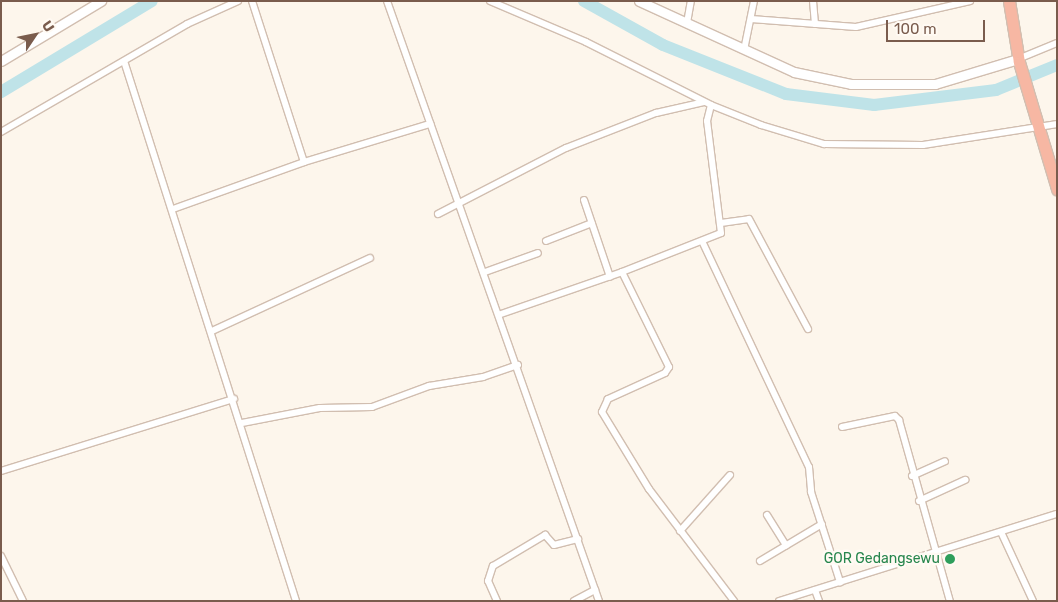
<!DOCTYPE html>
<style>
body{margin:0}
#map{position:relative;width:1058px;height:602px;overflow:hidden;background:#fdf6ec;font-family:Rubik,sans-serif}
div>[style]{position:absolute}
.river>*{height:12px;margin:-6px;padding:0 6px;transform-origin:6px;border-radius:6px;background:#bfe3e8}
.roads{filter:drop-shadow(1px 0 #d1beb0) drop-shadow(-1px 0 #d1beb0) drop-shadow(0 1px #d1beb0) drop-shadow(0 -1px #d1beb0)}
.street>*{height:6px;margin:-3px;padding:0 3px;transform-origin:3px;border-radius:3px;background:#fff}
.secondary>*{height:9px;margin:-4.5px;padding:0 4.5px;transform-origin:4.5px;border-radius:4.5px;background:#fff}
.highway>*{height:11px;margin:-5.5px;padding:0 5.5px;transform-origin:5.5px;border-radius:5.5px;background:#f7b7a3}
.dots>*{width:14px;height:14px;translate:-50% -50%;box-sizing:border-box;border:2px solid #fffaf3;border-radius:50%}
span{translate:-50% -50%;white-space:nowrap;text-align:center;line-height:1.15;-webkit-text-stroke:5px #fffaf3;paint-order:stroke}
.leisure-label{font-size:14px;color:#27864d}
.right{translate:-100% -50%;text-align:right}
.frame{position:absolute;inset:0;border:2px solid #7a5c4d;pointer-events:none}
.north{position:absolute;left:10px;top:10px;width:50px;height:50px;-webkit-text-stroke:4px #fffaf3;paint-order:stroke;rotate:56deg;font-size:14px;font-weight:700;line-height:20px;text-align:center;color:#7a5c4d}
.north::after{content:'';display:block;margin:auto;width:18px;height:22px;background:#7a5c4d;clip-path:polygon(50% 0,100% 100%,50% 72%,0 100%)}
.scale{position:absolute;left:886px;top:20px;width:99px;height:22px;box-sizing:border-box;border:2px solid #7a5c4d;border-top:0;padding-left:6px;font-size:15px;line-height:18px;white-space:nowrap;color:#7a5c4d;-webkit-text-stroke:4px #fffaf3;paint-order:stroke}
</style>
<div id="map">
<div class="river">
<div style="left:584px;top:1px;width:90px;rotate:29.1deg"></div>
<div style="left:663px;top:45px;width:132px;rotate:21.7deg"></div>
<div style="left:786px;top:94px;width:89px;rotate:7.1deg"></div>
<div style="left:874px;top:105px;width:123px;rotate:-7deg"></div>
<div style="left:996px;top:90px;width:66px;rotate:-22.3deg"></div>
<div style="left:1px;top:92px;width:176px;rotate:-31.1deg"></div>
</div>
<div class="roads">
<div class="street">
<div style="left:252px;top:1px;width:169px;rotate:72.1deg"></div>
<div style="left:387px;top:1px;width:636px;rotate:70.54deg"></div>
<div style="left:490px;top:1px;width:104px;rotate:23.1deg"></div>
<div style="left:586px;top:42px;width:140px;rotate:26.7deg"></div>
<div style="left:711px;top:105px;width:54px;rotate:21.8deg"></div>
<div style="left:761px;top:125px;width:66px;rotate:16.8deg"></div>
<div style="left:824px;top:144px;width:99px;rotate:0.6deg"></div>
<div style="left:923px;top:145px;width:136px;rotate:-8.9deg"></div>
<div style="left:813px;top:1px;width:23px;rotate:85deg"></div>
<div style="left:751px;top:19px;width:105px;rotate:4.4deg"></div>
<div style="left:856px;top:27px;width:117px;rotate:-12.8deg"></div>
<div style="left:687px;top:23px;width:22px;rotate:-80deg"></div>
<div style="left:744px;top:50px;width:50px;rotate:-78.5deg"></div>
<div style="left:1018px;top:59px;width:42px;rotate:-22.3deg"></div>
<div style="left:124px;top:61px;width:567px;rotate:72.33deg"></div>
<div style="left:1px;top:132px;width:215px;rotate:-30.1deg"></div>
<div style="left:187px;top:24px;width:56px;rotate:-24.3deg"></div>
<div style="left:584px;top:200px;width:81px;rotate:71.3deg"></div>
<div style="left:173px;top:209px;width:139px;rotate:-19.7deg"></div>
<div style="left:304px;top:162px;width:132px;rotate:-16.8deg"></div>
<div style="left:438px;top:214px;width:144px;rotate:-27.3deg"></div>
<div style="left:566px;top:148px;width:97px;rotate:-21.3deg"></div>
<div style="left:656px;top:113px;width:49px;rotate:-12.9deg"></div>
<div style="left:721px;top:223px;width:28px;rotate:-8deg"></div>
<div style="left:749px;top:219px;width:125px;rotate:61.8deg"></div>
<div style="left:546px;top:241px;width:49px;rotate:-21.4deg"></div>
<div style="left:702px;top:241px;width:250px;rotate:64.7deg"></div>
<div style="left:809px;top:467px;width:25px;rotate:85deg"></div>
<div style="left:811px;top:492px;width:95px;rotate:72.1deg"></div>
<div style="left:485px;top:272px;width:56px;rotate:-19.7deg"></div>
<div style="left:622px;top:272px;width:106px;rotate:-21.5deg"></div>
<div style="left:721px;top:233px;width:113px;rotate:-97.1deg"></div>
<div style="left:707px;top:121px;width:16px;rotate:-76deg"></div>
<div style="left:501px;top:314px;width:128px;rotate:-19.1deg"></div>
<div style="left:622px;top:272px;width:106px;rotate:63.7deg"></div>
<div style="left:669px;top:367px;width:7px;rotate:124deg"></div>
<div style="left:665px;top:373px;width:63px;rotate:155.5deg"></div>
<div style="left:608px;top:399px;width:14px;rotate:115deg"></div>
<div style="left:602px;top:412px;width:90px;rotate:58.6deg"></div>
<div style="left:649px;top:489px;width:141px;rotate:52.8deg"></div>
<div style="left:212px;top:331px;width:174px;rotate:-24.8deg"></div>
<div style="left:242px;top:423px;width:79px;rotate:-10.9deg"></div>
<div style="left:320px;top:408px;width:52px;rotate:-1.1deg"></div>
<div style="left:372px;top:407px;width:61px;rotate:-20.2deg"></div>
<div style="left:429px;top:386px;width:55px;rotate:-9.5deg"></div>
<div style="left:483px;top:377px;width:37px;rotate:-19deg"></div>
<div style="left:842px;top:427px;width:54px;rotate:-11.7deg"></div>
<div style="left:895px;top:416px;width:6px;rotate:45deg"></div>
<div style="left:899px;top:420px;width:188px;rotate:74.3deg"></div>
<div style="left:1px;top:471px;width:244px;rotate:-17.2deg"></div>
<div style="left:912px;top:476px;width:36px;rotate:-24deg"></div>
<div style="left:919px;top:501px;width:51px;rotate:-24.5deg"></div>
<div style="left:767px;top:515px;width:36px;rotate:58deg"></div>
<div style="left:680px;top:531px;width:75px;rotate:-48.2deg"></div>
<div style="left:1001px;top:532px;width:76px;rotate:65.1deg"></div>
<div style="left:1px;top:556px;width:50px;rotate:63.9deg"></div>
<div style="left:760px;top:561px;width:72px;rotate:-30.8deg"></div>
<div style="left:815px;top:590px;width:12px;rotate:70deg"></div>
<div style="left:497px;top:601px;width:22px;rotate:-114deg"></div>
<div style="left:488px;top:581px;width:16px;rotate:-72deg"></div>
<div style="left:493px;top:566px;width:61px;rotate:-30.8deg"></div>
<div style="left:545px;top:535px;width:13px;rotate:48deg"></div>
<div style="left:554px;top:545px;width:25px;rotate:-14deg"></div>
<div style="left:574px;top:601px;width:24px;rotate:-28deg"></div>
<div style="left:779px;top:601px;width:291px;rotate:-17.4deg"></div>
</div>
<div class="secondary">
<div style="left:639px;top:1px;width:170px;rotate:24.6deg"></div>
<div style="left:794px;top:72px;width:58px;rotate:11.9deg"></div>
<div style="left:851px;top:84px;width:84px"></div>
<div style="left:935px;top:84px;width:87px;rotate:-16.8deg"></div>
<div style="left:1px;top:61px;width:117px;rotate:-31deg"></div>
</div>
<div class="highway">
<div style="left:1009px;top:1px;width:62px;rotate:80.7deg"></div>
<div style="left:1019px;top:62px;width:133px;rotate:73.3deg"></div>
</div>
</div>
<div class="dots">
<div style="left:950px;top:559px;background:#2e9e5b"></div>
</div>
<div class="leisure-label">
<span class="right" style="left:940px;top:559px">GOR Gedangsewu</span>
</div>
<div class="frame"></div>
<div class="north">U</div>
<div class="scale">100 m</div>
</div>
